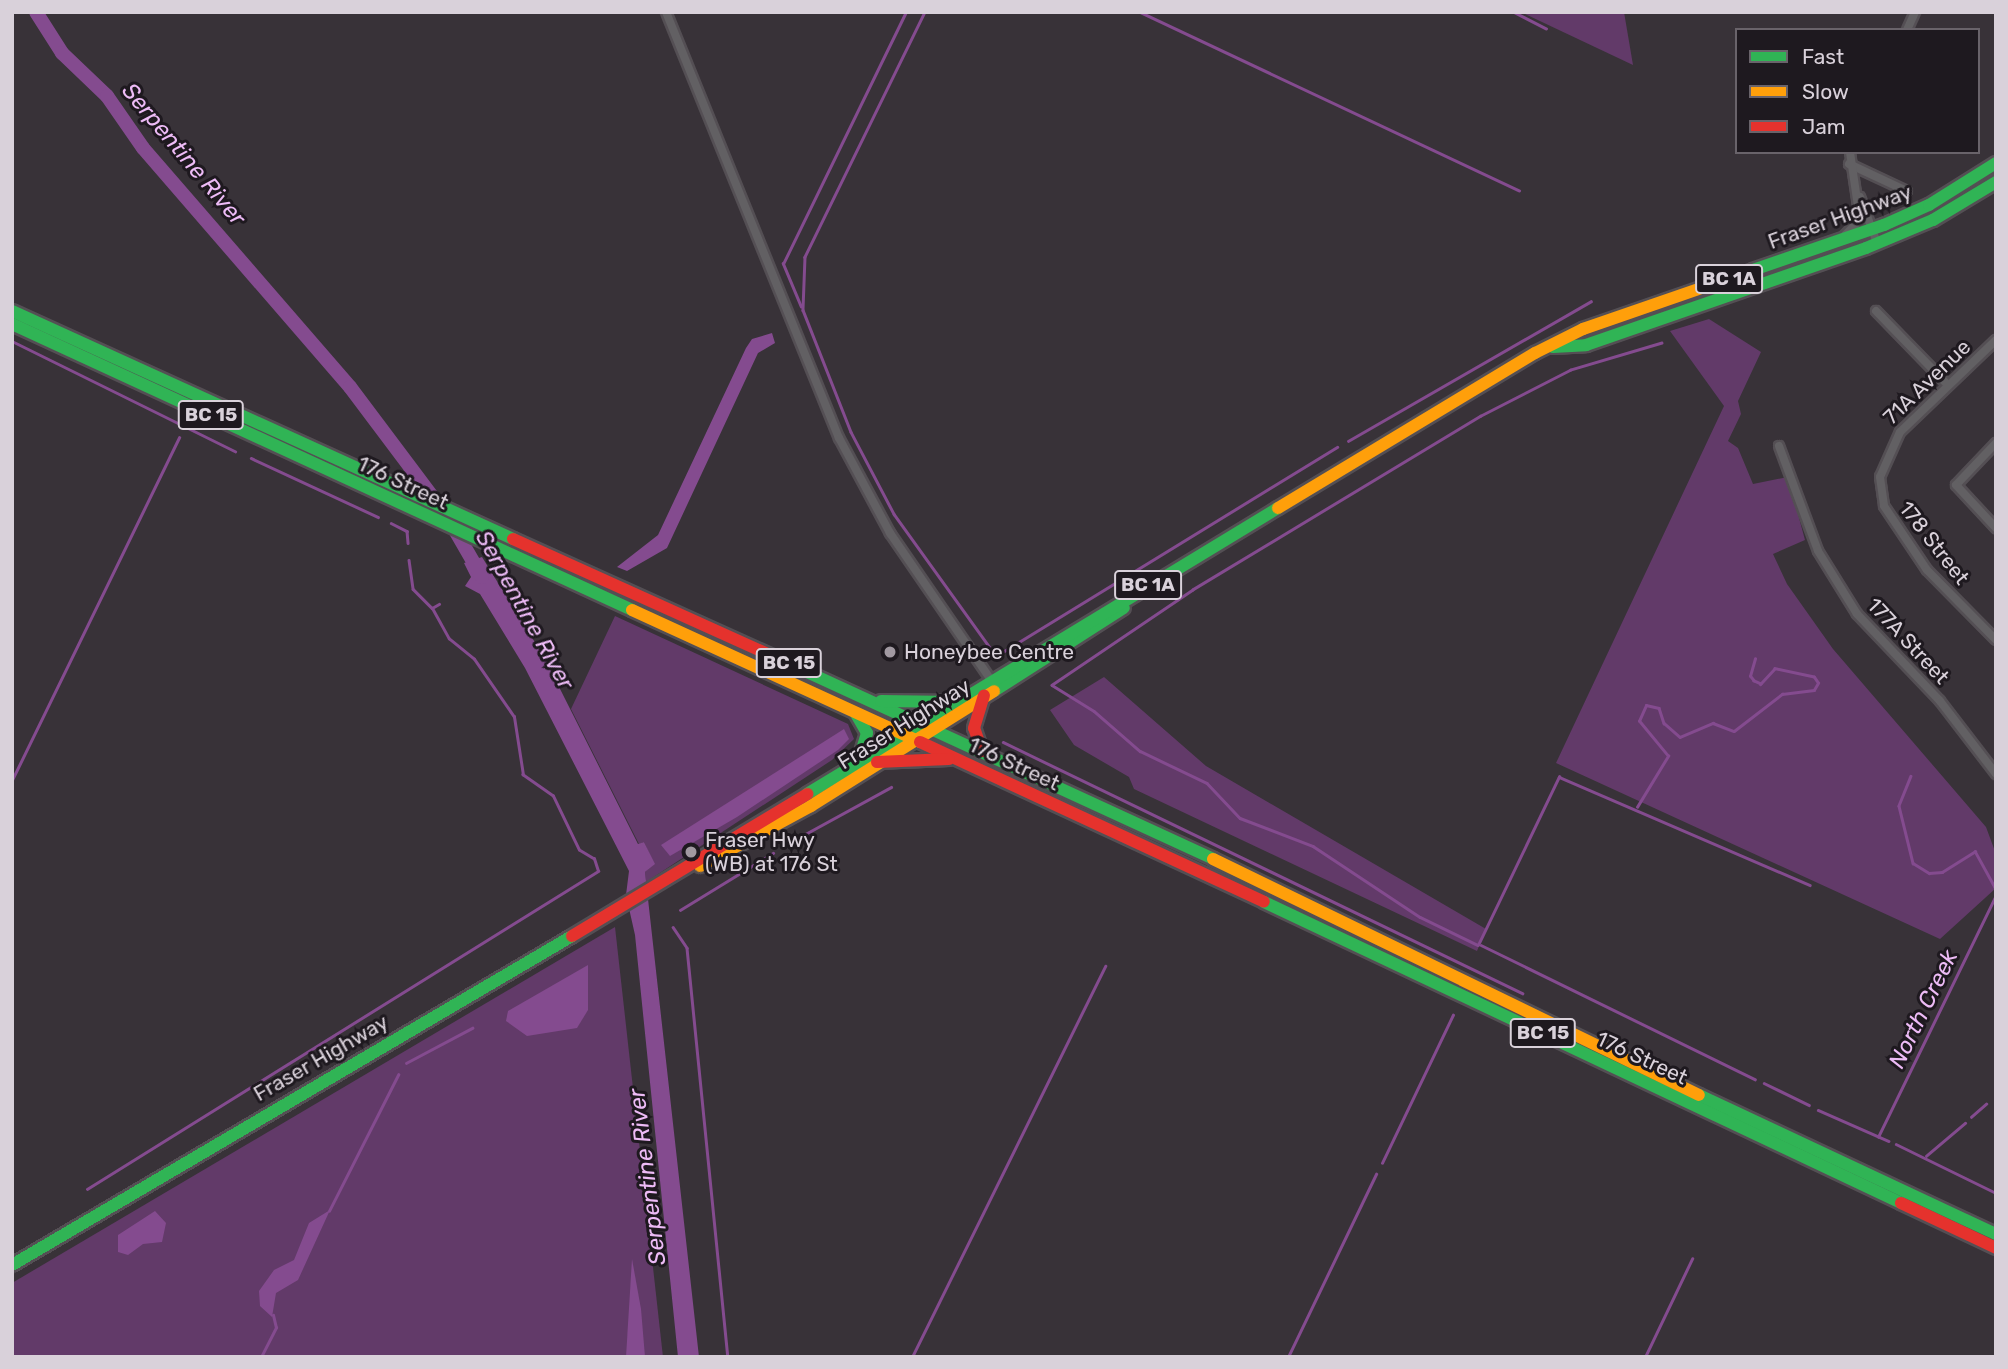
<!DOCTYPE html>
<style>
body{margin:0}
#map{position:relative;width:2008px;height:1369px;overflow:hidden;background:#383238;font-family:Rubik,sans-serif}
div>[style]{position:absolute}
.green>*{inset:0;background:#623a69}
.water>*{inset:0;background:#844b8f}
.stream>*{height:2.5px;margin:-1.25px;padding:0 1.25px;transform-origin:1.25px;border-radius:1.25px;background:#844b8f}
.river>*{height:14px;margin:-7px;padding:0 7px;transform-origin:7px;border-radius:7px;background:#844b8f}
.roads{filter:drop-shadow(2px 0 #544f54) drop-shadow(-2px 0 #544f54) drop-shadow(0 2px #544f54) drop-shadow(0 -2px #544f54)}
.street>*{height:8px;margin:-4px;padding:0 4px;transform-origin:4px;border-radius:4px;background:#626063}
.fast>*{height:12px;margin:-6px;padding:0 6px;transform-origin:6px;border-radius:6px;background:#30b455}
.slow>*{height:12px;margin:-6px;padding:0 6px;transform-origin:6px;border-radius:6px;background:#ff9f0a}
.jam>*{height:12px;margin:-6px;padding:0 6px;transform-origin:6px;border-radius:6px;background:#e5322d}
.dots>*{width:19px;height:19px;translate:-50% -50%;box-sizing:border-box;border:4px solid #1e191f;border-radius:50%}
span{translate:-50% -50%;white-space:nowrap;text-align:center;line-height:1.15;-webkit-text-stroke:6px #1e191f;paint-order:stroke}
.shield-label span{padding:2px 5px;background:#1e191f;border:2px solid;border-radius:5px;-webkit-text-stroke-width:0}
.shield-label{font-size:19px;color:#d9d1da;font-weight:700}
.street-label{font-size:21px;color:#d9d1da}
.poi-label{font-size:21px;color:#d9d1da}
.left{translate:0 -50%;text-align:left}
.water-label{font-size:23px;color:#edbbf6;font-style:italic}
.frame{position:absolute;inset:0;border:14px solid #d9d1da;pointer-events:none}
.legend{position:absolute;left:1735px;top:28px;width:245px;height:126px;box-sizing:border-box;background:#1e191f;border:2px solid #69636a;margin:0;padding:9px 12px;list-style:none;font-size:21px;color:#d9d1da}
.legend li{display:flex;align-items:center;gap:14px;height:35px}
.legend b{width:35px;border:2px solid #69636a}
</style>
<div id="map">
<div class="green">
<div style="clip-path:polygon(1521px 12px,1624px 12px,1633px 65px)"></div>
<div style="clip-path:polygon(1709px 319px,1761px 352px,1738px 401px,1741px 414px,1728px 441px,1738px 448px,1753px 484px,1788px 477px,1805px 540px,1773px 554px,1787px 584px,1833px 649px,1986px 827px,1996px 854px,1996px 888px,1940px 939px,1556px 763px,1724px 406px,1670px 331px)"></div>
<div style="clip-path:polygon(615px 616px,848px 724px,854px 739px,832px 760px,646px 882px,645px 872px,654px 864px,644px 842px,639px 844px,571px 709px)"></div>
<div style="clip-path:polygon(1104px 677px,1206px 766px,1486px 929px,1477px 951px,1134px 789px,1129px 777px,1074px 745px,1050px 710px)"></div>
<div style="clip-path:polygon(615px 927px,663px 1357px,12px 1357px,12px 1283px)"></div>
</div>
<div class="water">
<div style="clip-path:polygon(772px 333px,775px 343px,758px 353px,667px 548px,627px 571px,617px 567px,658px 535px,746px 348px,752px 339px)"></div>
<div style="clip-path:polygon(482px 557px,544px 657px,551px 654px,555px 662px,549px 667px,638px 844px,644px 842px,655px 864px,645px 872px,699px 1357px,678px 1357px,635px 935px,626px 895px,629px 871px,525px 668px,480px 594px,465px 586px,471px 577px,464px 563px)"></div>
<div style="clip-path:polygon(844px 729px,849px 739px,838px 750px,737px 817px,670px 856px,661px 845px)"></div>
<div style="clip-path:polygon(588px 965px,588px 1010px,577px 1028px,527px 1036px,506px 1021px,508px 1011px)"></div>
<div style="clip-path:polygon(330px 1210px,298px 1280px,276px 1293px,272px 1317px,260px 1306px,259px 1291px,274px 1270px,294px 1260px,309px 1223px)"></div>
<div style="clip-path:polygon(155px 1211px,166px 1223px,162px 1242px,143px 1244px,128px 1255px,118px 1252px,118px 1235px)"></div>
<div style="clip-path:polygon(632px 1259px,641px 1309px,645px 1357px,626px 1357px)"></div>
</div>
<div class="stream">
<div style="left:925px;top:12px;width:273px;rotate:116.1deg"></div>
<div style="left:805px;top:257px;width:53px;rotate:92.2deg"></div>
<div style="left:803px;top:310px;width:131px;rotate:68.5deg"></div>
<div style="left:851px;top:432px;width:93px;rotate:62.3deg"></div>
<div style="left:894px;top:514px;width:175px;rotate:54.3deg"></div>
<div style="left:996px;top:656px;width:400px;rotate:-31.5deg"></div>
<div style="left:1140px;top:12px;width:419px;rotate:25.2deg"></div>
<div style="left:1514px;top:12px;width:36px;rotate:27deg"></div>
<div style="left:801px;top:307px;width:47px;rotate:-112.7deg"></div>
<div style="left:783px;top:264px;width:280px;rotate:-64deg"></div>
<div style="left:12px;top:341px;width:249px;rotate:26.3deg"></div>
<div style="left:1662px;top:343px;width:95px;rotate:163.5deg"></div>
<div style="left:1571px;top:370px;width:101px;rotate:152.9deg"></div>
<div style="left:1481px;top:416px;width:336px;rotate:148.9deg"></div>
<div style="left:1193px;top:590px;width:170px;rotate:146deg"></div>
<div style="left:1052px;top:685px;width:49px;rotate:31.8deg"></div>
<div style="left:1094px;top:711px;width:61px;rotate:41deg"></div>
<div style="left:1140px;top:751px;width:74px;rotate:25.5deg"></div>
<div style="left:1207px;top:783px;width:48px;rotate:46.7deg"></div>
<div style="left:1240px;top:818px;width:78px;rotate:21deg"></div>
<div style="left:1313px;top:846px;width:128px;rotate:33.6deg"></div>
<div style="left:1420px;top:917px;width:64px;rotate:25.8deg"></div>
<div style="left:1478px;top:945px;width:187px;rotate:-64.3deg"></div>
<div style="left:1559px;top:777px;width:273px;rotate:23.3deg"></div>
<div style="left:1348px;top:441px;width:280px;rotate:-29.9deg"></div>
<div style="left:251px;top:458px;width:140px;rotate:24.9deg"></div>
<div style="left:391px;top:523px;width:18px;rotate:27deg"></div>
<div style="left:407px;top:531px;width:12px;rotate:85deg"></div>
<div style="left:409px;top:560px;width:29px;rotate:82deg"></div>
<div style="left:413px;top:589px;width:27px;rotate:45deg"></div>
<div style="left:1003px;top:742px;width:577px;rotate:25.81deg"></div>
<div style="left:1911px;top:776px;width:32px;rotate:112deg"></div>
<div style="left:1899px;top:806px;width:59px;rotate:76.2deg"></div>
<div style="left:1913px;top:863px;width:19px;rotate:32deg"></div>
<div style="left:1929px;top:873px;width:13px;rotate:-4deg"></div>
<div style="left:1942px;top:872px;width:39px;rotate:-32deg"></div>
<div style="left:1975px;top:851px;width:43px;rotate:61.1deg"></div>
<div style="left:12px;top:780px;width:381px;rotate:-64deg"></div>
<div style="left:1637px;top:807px;width:60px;rotate:-58.7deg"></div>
<div style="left:1668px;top:756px;width:45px;rotate:-129.6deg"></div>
<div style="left:1639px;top:721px;width:17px;rotate:-66deg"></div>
<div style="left:1646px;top:705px;width:13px;rotate:13deg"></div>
<div style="left:1659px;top:708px;width:16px;rotate:72deg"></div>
<div style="left:1664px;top:723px;width:21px;rotate:41deg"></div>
<div style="left:1680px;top:737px;width:36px;rotate:-23deg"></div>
<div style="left:1713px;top:723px;width:22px;rotate:21deg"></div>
<div style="left:1734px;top:731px;width:61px;rotate:-37.6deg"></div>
<div style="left:1782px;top:694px;width:32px;rotate:-7deg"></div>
<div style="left:1814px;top:690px;width:8px;rotate:-60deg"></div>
<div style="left:1818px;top:683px;width:7px;rotate:-124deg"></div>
<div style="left:1814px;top:677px;width:40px;rotate:-168deg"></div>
<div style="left:1775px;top:669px;width:21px;rotate:133deg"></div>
<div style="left:1761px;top:684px;width:8px;rotate:-157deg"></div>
<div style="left:1754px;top:681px;width:6px;rotate:-129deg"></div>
<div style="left:1750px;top:676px;width:18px;rotate:-74deg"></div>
<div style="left:798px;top:838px;width:106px;rotate:-28.7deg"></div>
<div style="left:680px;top:910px;width:109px;rotate:-31.5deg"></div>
<div style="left:673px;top:927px;width:25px;rotate:56deg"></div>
<div style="left:687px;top:948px;width:411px;rotate:84.3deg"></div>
<div style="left:1481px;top:945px;width:305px;rotate:26.1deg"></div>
<div style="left:406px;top:1063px;width:75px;rotate:-27.9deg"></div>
<div style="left:1764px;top:1083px;width:50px;rotate:26.1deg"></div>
<div style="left:1995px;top:1095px;width:1px"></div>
<div style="left:1818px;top:1110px;width:77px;rotate:23.6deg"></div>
<div style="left:1971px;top:1117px;width:20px;rotate:-41deg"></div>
<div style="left:1878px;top:1137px;width:269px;rotate:-64deg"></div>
<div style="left:1896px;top:1144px;width:111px;rotate:26.1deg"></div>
<div style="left:1926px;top:1156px;width:51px;rotate:-40.2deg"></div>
<div style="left:1382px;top:1163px;width:164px;rotate:-64.4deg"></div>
<div style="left:87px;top:1189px;width:602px;rotate:-31.89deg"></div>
<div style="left:598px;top:871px;width:13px;rotate:-108deg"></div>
<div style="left:594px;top:859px;width:17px;rotate:-149deg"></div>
<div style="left:579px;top:850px;width:60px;rotate:-115.7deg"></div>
<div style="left:553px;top:796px;width:37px;rotate:-145deg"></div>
<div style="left:523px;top:775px;width:59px;rotate:-98.8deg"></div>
<div style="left:514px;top:717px;width:70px;rotate:-124.6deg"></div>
<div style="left:474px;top:659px;width:32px;rotate:-141deg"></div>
<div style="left:449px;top:639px;width:35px;rotate:-119deg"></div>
<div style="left:432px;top:608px;width:8px;rotate:-30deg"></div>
<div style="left:329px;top:1211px;width:153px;rotate:-63.1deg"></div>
<div style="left:261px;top:1357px;width:33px;rotate:-63deg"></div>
<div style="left:276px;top:1328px;width:13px;rotate:-103deg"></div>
<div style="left:912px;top:1357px;width:436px;rotate:-63.7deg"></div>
<div style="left:1288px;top:1357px;width:203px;rotate:-64.3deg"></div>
<div style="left:1645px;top:1357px;width:109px;rotate:-64.4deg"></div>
</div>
<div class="river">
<div style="left:36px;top:12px;width:49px;rotate:57.6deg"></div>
<div style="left:62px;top:53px;width:62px;rotate:43.7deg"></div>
<div style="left:107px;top:96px;width:63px;rotate:55.3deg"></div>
<div style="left:143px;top:148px;width:316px;rotate:49.1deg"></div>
<div style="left:350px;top:387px;width:151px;rotate:53.1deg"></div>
<div style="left:452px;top:525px;width:60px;rotate:60deg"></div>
</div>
<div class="roads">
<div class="street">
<div style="left:666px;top:12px;width:460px;rotate:67.9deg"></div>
<div style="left:839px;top:438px;width:108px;rotate:61.8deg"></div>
<div style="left:890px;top:533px;width:178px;rotate:55.5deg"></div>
<div style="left:1907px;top:30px;width:20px;rotate:-66deg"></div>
<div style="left:1849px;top:164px;width:64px;rotate:25deg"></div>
<div style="left:1860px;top:197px;width:49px;rotate:69.7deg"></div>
<div style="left:1844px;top:236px;width:23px;rotate:-45deg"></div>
<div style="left:1860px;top:220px;width:69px;rotate:-98.4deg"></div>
<div style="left:1876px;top:311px;width:103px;rotate:45.8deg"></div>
<div style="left:1996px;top:340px;width:133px;rotate:136.2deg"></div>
<div style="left:1900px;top:432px;width:49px;rotate:114deg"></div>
<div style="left:1880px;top:477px;width:29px;rotate:82deg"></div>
<div style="left:1884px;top:506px;width:77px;rotate:56.1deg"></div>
<div style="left:1927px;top:570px;width:98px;rotate:45.4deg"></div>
<div style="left:1996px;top:443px;width:58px;rotate:133.6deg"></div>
<div style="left:1956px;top:485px;width:59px;rotate:47.1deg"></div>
<div style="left:1779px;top:446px;width:112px;rotate:69.6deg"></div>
<div style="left:1818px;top:551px;width:74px;rotate:58.2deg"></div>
<div style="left:1857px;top:614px;width:120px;rotate:46.3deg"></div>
<div style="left:1940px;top:701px;width:92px;rotate:52.5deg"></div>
</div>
<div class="fast">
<div style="left:1753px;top:270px;width:139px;rotate:-19deg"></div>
<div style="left:1884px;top:225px;width:49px;rotate:-24deg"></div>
<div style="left:1929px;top:205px;width:79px;rotate:-32.1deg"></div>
<div style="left:12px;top:311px;width:550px;rotate:24.47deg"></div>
<div style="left:12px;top:324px;width:683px;rotate:24.76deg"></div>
<div style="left:1553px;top:347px;width:33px;rotate:-3deg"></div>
<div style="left:1586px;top:345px;width:296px;rotate:-19.1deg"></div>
<div style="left:1866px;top:248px;width:73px;rotate:-22.7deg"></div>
<div style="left:1933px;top:220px;width:74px;rotate:-31.1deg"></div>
<div style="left:794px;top:666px;width:461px;rotate:24.7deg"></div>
<div style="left:994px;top:691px;width:154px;rotate:-32.6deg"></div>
<div style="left:881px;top:701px;width:75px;rotate:0.8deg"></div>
<div style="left:856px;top:714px;width:22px;rotate:60deg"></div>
<div style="left:867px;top:733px;width:34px;rotate:107deg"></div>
<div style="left:807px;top:794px;width:551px;rotate:-31.27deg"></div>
<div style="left:1264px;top:902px;width:705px;rotate:25.29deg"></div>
<div style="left:1699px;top:1095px;width:328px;rotate:25.1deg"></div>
<div style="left:12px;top:1265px;width:649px;rotate:-30.43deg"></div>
</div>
<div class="slow">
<div style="left:1278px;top:508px;width:300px;rotate:-31.1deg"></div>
<div style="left:1535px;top:353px;width:54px;rotate:-26.6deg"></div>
<div style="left:1583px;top:329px;width:180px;rotate:-19.1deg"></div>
<div style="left:632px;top:610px;width:317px;rotate:24.6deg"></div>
<div style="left:1213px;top:859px;width:540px;rotate:25.9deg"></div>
<div style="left:700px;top:866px;width:126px;rotate:-28.4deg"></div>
<div style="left:811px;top:806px;width:216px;rotate:-32.1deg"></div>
</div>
<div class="jam">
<div style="left:513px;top:539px;width:308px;rotate:24.3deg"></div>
<div style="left:920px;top:742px;width:379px;rotate:24.9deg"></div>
<div style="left:982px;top:751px;width:24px;rotate:-109deg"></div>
<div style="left:974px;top:728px;width:34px;rotate:-73deg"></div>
<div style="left:877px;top:762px;width:72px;rotate:-2.4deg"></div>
<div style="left:572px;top:936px;width:275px;rotate:-31.1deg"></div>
<div style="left:1901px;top:1203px;width:105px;rotate:25.3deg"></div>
</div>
</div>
<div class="dots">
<div style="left:890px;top:652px;background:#a199a1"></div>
<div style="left:691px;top:852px;background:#a199a1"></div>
</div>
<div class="shield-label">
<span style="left:1729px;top:279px">BC 1A</span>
<span style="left:211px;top:415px">BC 15</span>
<span style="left:1148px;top:585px">BC 1A</span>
<span style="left:789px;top:663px">BC 15</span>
<span style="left:1543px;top:1033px">BC 15</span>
</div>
<div class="street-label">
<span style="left:1840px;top:217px;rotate:-20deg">Fraser Highway</span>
<span style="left:1927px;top:382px;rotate:-44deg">71A Avenue</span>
<span style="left:403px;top:483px;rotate:25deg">176 Street</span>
<span style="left:1934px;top:543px;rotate:52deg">178 Street</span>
<span style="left:1908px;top:641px;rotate:47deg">177A Street</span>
<span style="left:904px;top:724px;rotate:-32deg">Fraser Highway</span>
<span style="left:1014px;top:764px;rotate:25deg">176 Street</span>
<span style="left:321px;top:1058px;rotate:-30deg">Fraser Highway</span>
<span style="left:1642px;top:1058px;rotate:25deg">176 Street</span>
</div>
<div class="poi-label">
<span class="left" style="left:904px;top:652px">Honeybee Centre</span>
<span class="left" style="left:705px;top:852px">Fraser Hwy<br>(WB) at 176 St</span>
</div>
<div class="water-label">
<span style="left:184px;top:154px;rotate:50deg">Serpentine River</span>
<span style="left:525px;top:610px;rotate:61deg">Serpentine River</span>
<span style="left:1923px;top:1009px;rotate:-64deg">North Creek</span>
<span style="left:647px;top:1177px;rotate:-97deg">Serpentine River</span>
</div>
<div class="frame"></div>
<ul class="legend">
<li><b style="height:9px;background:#30b455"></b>Fast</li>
<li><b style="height:9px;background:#ff9f0a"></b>Slow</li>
<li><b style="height:9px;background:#e5322d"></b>Jam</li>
</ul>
</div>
